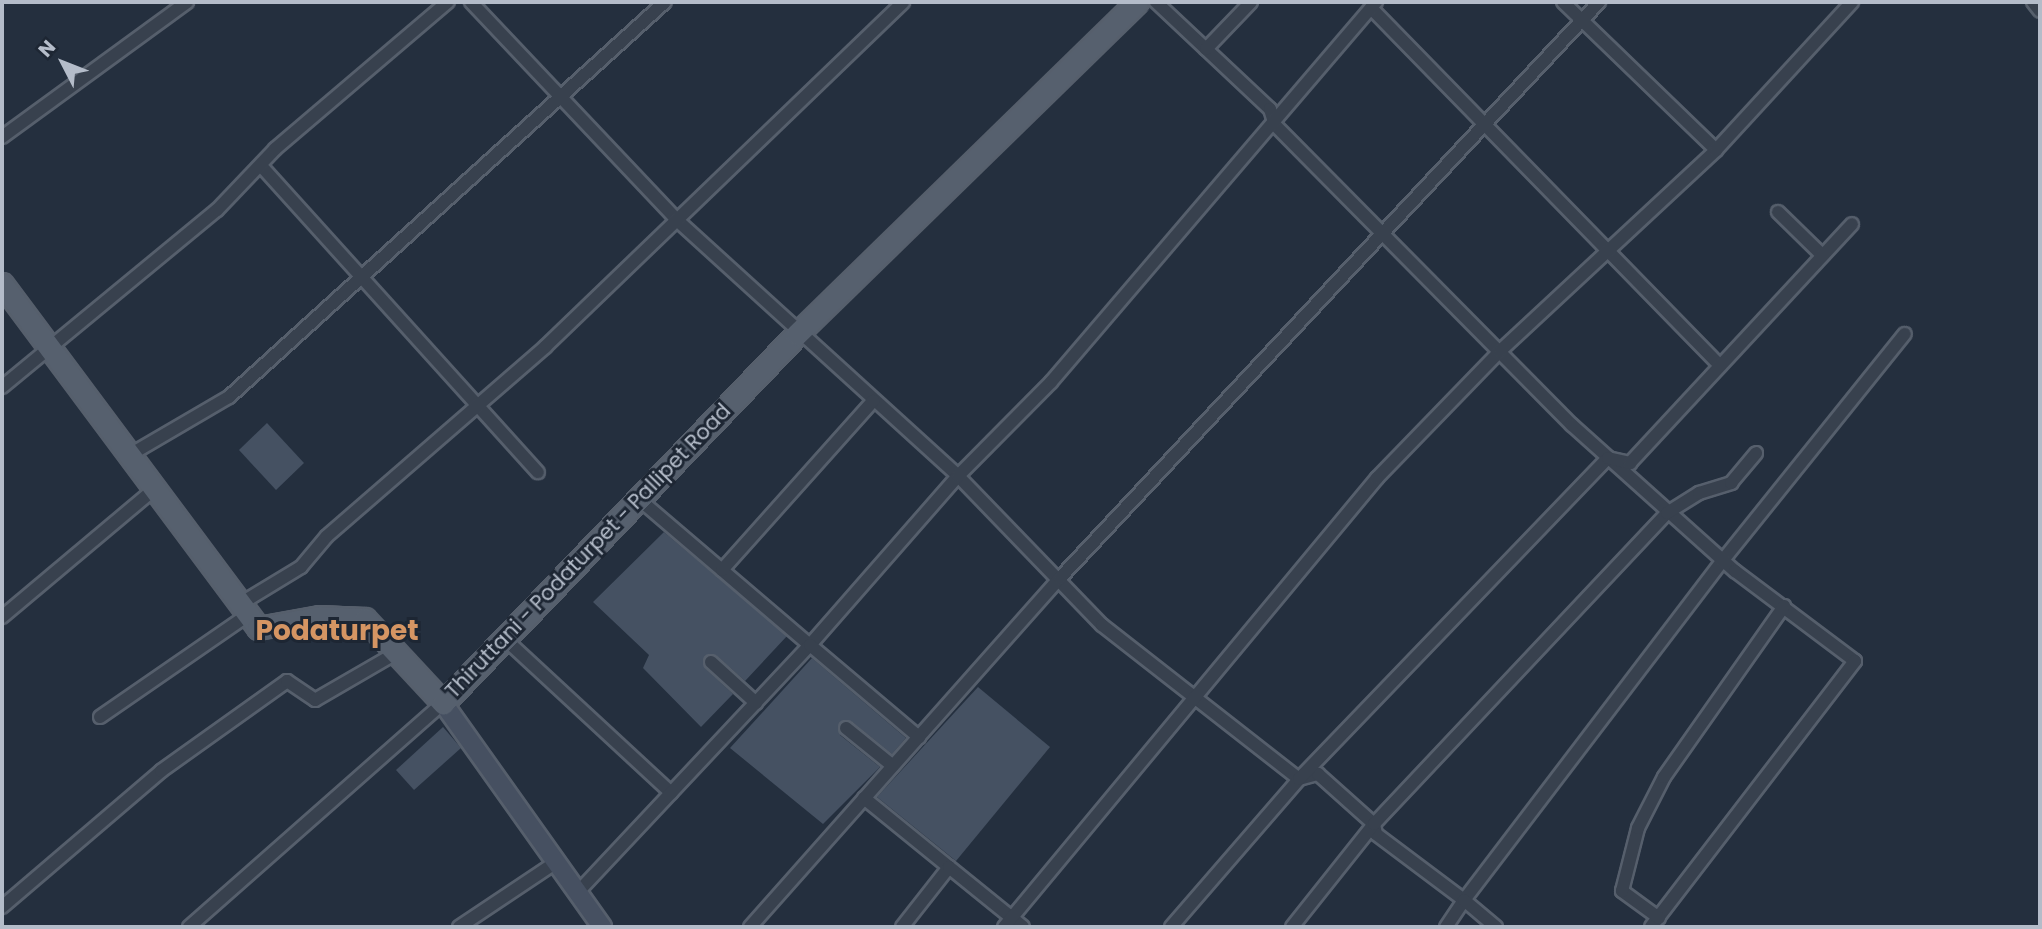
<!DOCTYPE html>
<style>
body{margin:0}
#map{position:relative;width:2042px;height:929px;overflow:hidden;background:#242f3e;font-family:Poppins,sans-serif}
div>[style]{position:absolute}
.building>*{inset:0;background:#455162}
.roads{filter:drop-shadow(2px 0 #565f6c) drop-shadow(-2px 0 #565f6c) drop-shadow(0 2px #565f6c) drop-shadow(0 -2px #565f6c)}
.street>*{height:12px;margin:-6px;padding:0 6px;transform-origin:6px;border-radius:6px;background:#38414e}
.secondary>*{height:18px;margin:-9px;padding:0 9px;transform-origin:9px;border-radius:9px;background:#465061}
.primary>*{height:21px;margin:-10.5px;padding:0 10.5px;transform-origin:10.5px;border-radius:10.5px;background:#56606e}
span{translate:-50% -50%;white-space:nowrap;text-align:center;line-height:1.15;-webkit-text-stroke:6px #1d2633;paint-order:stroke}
.street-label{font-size:21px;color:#b4bcc9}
.district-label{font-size:28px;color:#d59563;font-weight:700}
.frame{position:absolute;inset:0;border:4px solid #b4bcc9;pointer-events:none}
.north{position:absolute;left:28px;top:28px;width:70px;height:70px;-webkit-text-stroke:5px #1d2633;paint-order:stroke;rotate:312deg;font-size:19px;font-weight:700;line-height:28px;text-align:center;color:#b4bcc9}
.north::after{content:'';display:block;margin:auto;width:24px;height:32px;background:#b4bcc9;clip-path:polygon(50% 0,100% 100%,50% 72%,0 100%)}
</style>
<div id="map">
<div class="building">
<div style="clip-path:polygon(267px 423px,304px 463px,276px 490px,239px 450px)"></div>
<div style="clip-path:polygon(664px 532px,787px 636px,745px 681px,716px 655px,705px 656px,705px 668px,733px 694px,701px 727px,643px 668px,649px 655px,593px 602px)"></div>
<div style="clip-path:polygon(812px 658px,906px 738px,892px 754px,851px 721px,840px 722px,840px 735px,880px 767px,823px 824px,730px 748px)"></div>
<div style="clip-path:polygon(978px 687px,1050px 747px,956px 861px,877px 797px)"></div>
<div style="clip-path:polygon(443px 727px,461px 748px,414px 790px,396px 770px)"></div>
</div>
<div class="roads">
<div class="street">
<div style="left:471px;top:2px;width:300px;rotate:46.6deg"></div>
<div style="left:677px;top:220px;width:380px;rotate:42.3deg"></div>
<div style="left:958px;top:476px;width:207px;rotate:46deg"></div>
<div style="left:1102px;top:625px;width:250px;rotate:38deg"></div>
<div style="left:1299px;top:779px;width:20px;rotate:-15deg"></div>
<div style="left:1318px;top:774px;width:75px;rotate:41.8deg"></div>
<div style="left:1374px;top:824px;width:10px;rotate:79deg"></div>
<div style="left:1376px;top:834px;width:110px;rotate:36.9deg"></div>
<div style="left:1464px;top:900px;width:427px;rotate:-52.7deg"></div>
<div style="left:1723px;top:560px;width:290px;rotate:-51.2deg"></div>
<div style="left:1156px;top:2px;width:156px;rotate:43.2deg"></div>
<div style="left:1270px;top:109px;width:17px;rotate:73deg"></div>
<div style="left:1275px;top:125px;width:422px;rotate:45.3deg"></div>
<div style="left:1572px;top:425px;width:219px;rotate:41.9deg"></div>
<div style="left:1735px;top:571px;width:150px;rotate:36.9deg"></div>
<div style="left:1855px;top:661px;width:335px;rotate:127.5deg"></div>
<div style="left:1563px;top:2px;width:213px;rotate:44deg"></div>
<div style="left:2033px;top:2px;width:11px;rotate:52deg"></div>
<div style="left:1371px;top:8px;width:498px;rotate:45.7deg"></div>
<div style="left:1206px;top:49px;width:65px;rotate:-46.2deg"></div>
<div style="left:2px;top:137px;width:229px;rotate:-36.1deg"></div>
<div style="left:263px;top:168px;width:410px;rotate:47.9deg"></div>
<div style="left:1778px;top:212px;width:60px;rotate:44.3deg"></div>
<div style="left:2px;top:387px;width:278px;rotate:-39.5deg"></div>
<div style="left:217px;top:210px;width:84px;rotate:-46.4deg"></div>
<div style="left:275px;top:149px;width:227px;rotate:-40.4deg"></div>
<div style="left:128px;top:456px;width:117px;rotate:-30.3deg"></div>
<div style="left:229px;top:397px;width:588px;rotate:-42.18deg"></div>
<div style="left:640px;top:500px;width:223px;rotate:40.5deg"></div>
<div style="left:810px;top:645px;width:225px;rotate:-48.8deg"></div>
<div style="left:958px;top:476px;width:132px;rotate:-45.3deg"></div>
<div style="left:1051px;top:382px;width:500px;rotate:-49.46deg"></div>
<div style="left:722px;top:570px;width:227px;rotate:-48.2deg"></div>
<div style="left:240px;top:604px;width:71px;rotate:-31.2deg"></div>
<div style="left:301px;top:567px;width:40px;rotate:-50deg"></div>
<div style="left:327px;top:536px;width:289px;rotate:-40.9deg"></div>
<div style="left:545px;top:347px;width:497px;rotate:-43.9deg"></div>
<div style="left:2px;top:617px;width:196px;rotate:-40deg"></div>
<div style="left:506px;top:640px;width:225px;rotate:42.8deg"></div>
<div style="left:711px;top:662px;width:61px;rotate:42.3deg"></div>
<div style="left:100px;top:717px;width:180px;rotate:-34.6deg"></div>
<div style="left:846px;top:728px;width:60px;rotate:39deg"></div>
<div style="left:864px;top:798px;width:109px;rotate:39.1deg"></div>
<div style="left:577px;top:893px;width:340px;rotate:-46.8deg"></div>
<div style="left:810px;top:645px;width:143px;rotate:40.2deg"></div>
<div style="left:2px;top:907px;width:209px;rotate:-40.5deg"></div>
<div style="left:161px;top:771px;width:155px;rotate:-35.5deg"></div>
<div style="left:287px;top:681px;width:34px;rotate:34deg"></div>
<div style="left:315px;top:700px;width:94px;rotate:-30.1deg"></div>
<div style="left:1659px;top:918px;width:46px;rotate:-143.9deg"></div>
<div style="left:1622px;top:891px;width:65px;rotate:-75.7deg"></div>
<div style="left:1638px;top:828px;width:57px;rotate:-63deg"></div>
<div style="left:1664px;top:777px;width:209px;rotate:-54.9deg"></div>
<div style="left:189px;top:927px;width:339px;rotate:-41.4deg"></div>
<div style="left:459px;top:927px;width:112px;rotate:-33.7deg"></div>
<div style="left:750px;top:927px;width:467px;rotate:-48.4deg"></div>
<div style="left:1060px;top:578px;width:789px;rotate:-46.9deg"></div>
<div style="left:902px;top:927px;width:76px;rotate:-51.9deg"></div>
<div style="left:949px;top:867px;width:95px;rotate:39deg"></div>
<div style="left:1004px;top:927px;width:584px;rotate:-50.28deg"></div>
<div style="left:1377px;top:478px;width:177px;rotate:-45.9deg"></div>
<div style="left:1500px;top:351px;width:295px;rotate:-42.9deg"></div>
<div style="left:1716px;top:150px;width:201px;rotate:-47.4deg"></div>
<div style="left:1171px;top:927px;width:196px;rotate:-49.1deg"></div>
<div style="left:1299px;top:779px;width:446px;rotate:-46.1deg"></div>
<div style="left:1608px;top:458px;width:23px;rotate:13deg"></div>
<div style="left:1630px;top:463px;width:326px;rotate:-47.1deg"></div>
<div style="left:1292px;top:927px;width:132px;rotate:-51.5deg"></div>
<div style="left:1374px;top:824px;width:427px;rotate:-46.7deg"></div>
<div style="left:1667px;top:513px;width:38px;rotate:-32deg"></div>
<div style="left:1699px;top:493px;width:34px;rotate:-17deg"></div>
<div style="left:1731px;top:483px;width:39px;rotate:-50deg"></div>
<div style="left:1446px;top:927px;width:32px;rotate:-56deg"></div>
<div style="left:1464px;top:900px;width:42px;rotate:40.2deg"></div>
</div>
<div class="secondary">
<div style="left:443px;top:703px;width:275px;rotate:54.6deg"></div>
</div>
<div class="primary">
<div style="left:2px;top:284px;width:429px;rotate:53.3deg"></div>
<div style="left:258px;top:628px;width:62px;rotate:-10.2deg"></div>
<div style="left:319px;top:617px;width:46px;rotate:2.5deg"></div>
<div style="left:365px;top:619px;width:115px;rotate:47.1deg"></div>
<div style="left:443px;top:703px;width:511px;rotate:-46.19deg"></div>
<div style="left:797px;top:334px;width:475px;rotate:-44.3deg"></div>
</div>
</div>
<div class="street-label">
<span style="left:588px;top:551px;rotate:-46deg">Thiruttani - Podaturpet - Pallipet Road</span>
</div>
<div class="district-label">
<span style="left:337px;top:631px">Podaturpet</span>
</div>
<div class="frame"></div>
<div class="north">N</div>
</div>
